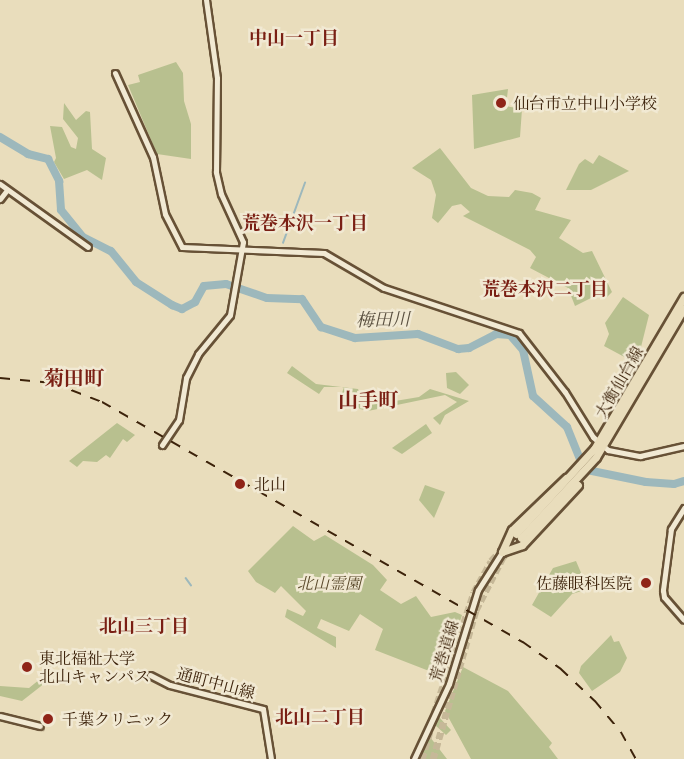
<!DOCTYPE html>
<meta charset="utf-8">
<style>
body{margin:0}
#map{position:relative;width:684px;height:759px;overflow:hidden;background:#e9ddbc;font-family:"Libre Caslon Text","Noto Serif JP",serif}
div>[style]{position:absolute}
.green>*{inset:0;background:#b8c08f}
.stream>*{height:1.5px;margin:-0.75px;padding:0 0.75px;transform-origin:0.75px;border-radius:0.75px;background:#9db8bc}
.river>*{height:8px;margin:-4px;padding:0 4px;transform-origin:4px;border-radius:4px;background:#9db8bc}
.major-tunnel>*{height:7px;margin-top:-3.5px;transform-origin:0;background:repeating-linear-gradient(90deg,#c6b898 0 7px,transparent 0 10.5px)}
.roads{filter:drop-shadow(2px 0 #675136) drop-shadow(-2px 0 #675136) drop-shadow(0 2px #675136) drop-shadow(0 -2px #675136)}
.minor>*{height:5px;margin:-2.5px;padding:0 2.5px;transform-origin:2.5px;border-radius:2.5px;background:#f1e9d3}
.major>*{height:7px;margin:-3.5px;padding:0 3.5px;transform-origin:3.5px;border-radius:3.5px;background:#e9ddbc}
.rail>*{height:1.5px;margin-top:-0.75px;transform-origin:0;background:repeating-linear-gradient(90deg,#3c220a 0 10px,transparent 0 20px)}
.dots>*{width:16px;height:16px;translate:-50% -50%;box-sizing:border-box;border:3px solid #f1e9d3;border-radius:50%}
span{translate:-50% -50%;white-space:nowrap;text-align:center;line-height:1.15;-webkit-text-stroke:5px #f1e9d3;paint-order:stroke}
.poi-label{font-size:16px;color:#3c220a}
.left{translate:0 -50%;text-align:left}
.right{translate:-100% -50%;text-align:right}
.street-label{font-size:16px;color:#3c220a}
.park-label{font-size:16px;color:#5b4a2b;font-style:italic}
.neighbourhood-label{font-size:18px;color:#7a1f14;font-weight:700}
.water-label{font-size:18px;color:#594f3f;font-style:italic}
.quarter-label{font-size:20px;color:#7a1f14;font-weight:700}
</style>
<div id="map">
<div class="green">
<div style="clip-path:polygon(176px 62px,183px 73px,184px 101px,191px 124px,191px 159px,157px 154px,128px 85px,140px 82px,138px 75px)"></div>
<div style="clip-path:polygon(508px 89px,506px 106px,522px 109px,520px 137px,474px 149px,472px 95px)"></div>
<div style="clip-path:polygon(64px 103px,76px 120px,86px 111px,90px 112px,92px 149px,106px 158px,102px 180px,87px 170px,64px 179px,54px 162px,56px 158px,50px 126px,62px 127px,71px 147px,76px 149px,78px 138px,63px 119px)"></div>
<div style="clip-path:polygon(440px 148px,471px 188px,488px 196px,509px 197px,515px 190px,532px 193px,541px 198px,535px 210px,571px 220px,559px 238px,583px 253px,592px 251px,612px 292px,605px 299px,599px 294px,575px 306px,568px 288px,530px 268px,536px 257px,530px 250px,463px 216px,470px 212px,461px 204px,452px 206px,438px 223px,432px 218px,436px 195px,431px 180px,412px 168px)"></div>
<div style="clip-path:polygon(599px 155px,629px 171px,591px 190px,566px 190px,579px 164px,585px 159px,593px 164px)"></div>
<div style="clip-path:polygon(623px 297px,649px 315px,640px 351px,630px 360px,604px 346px,609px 334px,605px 323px)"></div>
<div style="clip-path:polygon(292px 366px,316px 384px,358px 389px,363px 401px,371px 405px,419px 397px,430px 389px,469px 401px,445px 415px,440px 425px,433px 418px,457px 402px,445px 395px,368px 411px,360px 409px,342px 393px,344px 387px,324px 387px,319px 394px,287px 373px)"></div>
<div style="clip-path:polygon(456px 372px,469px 385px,460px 394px,447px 388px,446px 373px)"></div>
<div style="clip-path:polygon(117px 423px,135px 435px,127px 442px,123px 439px,110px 458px,106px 455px,97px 462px,83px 461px,77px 467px,69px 461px)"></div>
<div style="clip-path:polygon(426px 424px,432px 433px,402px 454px,392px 448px)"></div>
<div style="clip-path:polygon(425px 485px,445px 492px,434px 518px,419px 500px)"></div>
<div style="clip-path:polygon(293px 526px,314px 541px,325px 535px,373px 565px,387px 580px,380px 590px,401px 604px,416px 596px,431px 617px,455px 612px,462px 615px,442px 676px,375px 650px,383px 629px,360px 614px,349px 631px,321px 619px,317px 628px,336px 637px,336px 648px,285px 617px,287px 609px,303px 616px,306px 611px,281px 586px,275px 593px,256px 582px,248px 571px)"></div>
<div style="clip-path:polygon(576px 561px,588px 589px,572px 594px,551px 617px,532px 605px,553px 568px)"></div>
<div style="clip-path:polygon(611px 635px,614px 642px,619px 641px,627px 658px,620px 672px,592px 691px,579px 673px,581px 666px)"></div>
<div style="clip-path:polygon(463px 667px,508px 691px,552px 743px,549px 747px,558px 759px,471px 759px,445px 711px)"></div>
<div style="clip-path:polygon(50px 671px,45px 683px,22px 701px,0 696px,0 686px,29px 688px)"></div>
<div style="clip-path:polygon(435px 717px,439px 717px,451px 730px,446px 735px,435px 725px,430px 737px,447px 759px,419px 759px)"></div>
</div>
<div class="stream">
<div style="left:283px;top:243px;width:64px;rotate:-69.9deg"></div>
<div style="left:186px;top:578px;width:9px;rotate:54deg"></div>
</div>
<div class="river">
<div style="left:0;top:137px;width:33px;rotate:31deg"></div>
<div style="left:28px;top:154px;width:21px;rotate:14deg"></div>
<div style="left:48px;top:159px;width:25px;rotate:63deg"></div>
<div style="left:59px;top:181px;width:29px;rotate:86deg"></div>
<div style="left:61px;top:210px;width:35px;rotate:51deg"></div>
<div style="left:83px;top:237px;width:31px;rotate:27deg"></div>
<div style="left:111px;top:251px;width:40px;rotate:51deg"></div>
<div style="left:136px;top:282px;width:43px;rotate:32.6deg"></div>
<div style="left:172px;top:305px;width:11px;rotate:22deg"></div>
<div style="left:182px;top:309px;width:15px;rotate:-28deg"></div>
<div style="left:195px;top:302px;width:18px;rotate:-61deg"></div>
<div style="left:204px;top:286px;width:22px;rotate:-5deg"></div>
<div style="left:226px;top:284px;width:43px;rotate:18.9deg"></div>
<div style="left:267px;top:298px;width:35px;rotate:2deg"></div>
<div style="left:302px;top:299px;width:34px;rotate:56deg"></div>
<div style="left:321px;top:327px;width:36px;rotate:18deg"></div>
<div style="left:355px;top:338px;width:63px;rotate:-3.6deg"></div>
<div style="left:418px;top:334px;width:43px;rotate:20.6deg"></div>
<div style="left:458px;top:349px;width:11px;rotate:-5deg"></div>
<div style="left:469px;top:348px;width:30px;rotate:-27deg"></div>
<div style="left:496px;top:334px;width:14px;rotate:4deg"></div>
<div style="left:510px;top:335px;width:20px;rotate:49deg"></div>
<div style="left:523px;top:350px;width:47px;rotate:77.7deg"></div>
<div style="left:533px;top:396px;width:46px;rotate:42.4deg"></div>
<div style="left:567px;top:427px;width:38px;rotate:68deg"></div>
<div style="left:581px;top:462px;width:14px;rotate:39deg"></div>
<div style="left:592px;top:471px;width:55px;rotate:11.5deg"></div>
<div style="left:646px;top:482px;width:28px;rotate:4deg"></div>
<div style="left:674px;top:484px;width:10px;rotate:-17deg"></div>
</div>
<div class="major-tunnel">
<div style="left:434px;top:713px;width:127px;rotate:-71.7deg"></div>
<div style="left:474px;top:592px;width:35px;rotate:-61deg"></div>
<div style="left:491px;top:561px;width:37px;rotate:-47deg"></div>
<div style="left:422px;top:759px;width:36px;rotate:-74deg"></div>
<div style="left:433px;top:759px;width:155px;rotate:-73.9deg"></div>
<div style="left:476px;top:610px;width:59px;rotate:-63deg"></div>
<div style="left:503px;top:557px;width:26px;rotate:-47deg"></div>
</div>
<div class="roads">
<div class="minor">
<div style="left:115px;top:73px;width:92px;rotate:65.7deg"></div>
<div style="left:153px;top:157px;width:58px;rotate:78.1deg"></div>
<div style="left:165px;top:214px;width:37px;rotate:63deg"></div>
<div style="left:182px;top:247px;width:142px;rotate:2.4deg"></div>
<div style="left:324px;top:253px;width:69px;rotate:30.3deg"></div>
<div style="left:384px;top:288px;width:142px;rotate:18.4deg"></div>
<div style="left:519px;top:333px;width:75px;rotate:52.1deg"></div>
<div style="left:565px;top:392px;width:53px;rotate:58.1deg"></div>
<div style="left:593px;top:437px;width:20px;rotate:41deg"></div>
<div style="left:608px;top:450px;width:33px;rotate:11deg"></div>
<div style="left:640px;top:456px;width:45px;rotate:-12.8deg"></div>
<div style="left:0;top:184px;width:108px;rotate:35.6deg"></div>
<div style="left:0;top:199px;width:11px;rotate:-52deg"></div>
<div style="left:162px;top:445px;width:30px;rotate:-56deg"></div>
<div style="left:179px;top:420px;width:43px;rotate:-80.5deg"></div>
<div style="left:186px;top:378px;width:27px;rotate:-63deg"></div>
<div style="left:198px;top:354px;width:50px;rotate:-50.6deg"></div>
<div style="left:230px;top:315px;width:74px;rotate:-79.9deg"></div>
<div style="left:243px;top:242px;width:53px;rotate:-114.6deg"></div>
<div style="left:221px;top:194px;width:23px;rotate:-103deg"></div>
<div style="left:216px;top:172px;width:94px;rotate:-89.4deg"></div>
<div style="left:217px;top:78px;width:79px;rotate:-98deg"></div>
<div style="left:684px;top:508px;width:25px;rotate:122deg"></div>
<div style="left:671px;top:529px;width:62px;rotate:97.5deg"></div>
<div style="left:663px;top:590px;width:7px;rotate:82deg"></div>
<div style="left:664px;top:597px;width:30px;rotate:49deg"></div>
<div style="left:150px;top:675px;width:22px;rotate:27deg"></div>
<div style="left:170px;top:685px;width:96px;rotate:14.5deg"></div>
<div style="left:263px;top:709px;width:51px;rotate:80.9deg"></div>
<div style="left:0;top:716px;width:41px;rotate:14deg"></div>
<div style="left:414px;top:759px;width:83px;rotate:-65deg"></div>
<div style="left:449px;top:684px;width:98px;rotate:-72.9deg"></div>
<div style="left:478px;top:590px;width:45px;rotate:-57.7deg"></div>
</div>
<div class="major">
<div style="left:516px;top:534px;width:115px;rotate:-47.5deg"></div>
<div style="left:594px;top:449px;width:177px;rotate:-59.4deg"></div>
<div style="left:521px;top:538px;width:110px;rotate:-47.2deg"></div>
<div style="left:596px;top:457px;width:173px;rotate:-59.4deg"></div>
<div style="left:502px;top:552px;width:21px;rotate:-19deg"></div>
<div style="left:522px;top:545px;width:82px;rotate:-47deg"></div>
<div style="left:502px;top:552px;width:24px;rotate:-66deg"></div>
<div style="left:512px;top:530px;width:75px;rotate:-43.9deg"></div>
</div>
</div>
<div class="rail">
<div style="left:0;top:378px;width:53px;rotate:5.4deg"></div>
<div style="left:53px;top:383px;width:53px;rotate:21.2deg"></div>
<div style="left:102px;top:402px;width:485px;rotate:29.7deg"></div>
<div style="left:523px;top:642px;width:47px;rotate:35.4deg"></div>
<div style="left:561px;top:669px;width:47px;rotate:43.3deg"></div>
<div style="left:595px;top:701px;width:40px;rotate:50deg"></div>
<div style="left:621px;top:732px;width:31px;rotate:61deg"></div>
</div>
<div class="dots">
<div style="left:501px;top:103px;background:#8f2418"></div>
<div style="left:240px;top:484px;background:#8f2418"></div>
<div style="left:646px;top:583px;background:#8f2418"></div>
<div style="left:27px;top:667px;background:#8f2418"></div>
<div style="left:48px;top:719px;background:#8f2418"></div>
</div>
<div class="poi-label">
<span class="left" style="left:513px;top:103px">仙台市立中山小学校</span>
<span class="left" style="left:254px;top:484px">北山</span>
<span class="right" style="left:632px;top:583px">佐藤眼科医院</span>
<span class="left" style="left:39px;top:667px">東北福祉大学<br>北山キャンパス</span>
<span class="left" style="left:62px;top:719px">千葉クリニック</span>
</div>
<div class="street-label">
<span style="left:619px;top:382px;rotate:-60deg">大衡仙台線</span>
<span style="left:444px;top:651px;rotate:-73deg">荒巻道線</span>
<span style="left:216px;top:683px;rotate:15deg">通町中山線</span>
</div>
<div class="park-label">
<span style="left:329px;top:583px">北山霊園</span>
</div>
<div class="neighbourhood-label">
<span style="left:294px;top:38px">中山一丁目</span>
<span style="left:305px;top:223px">荒巻本沢一丁目</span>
<span style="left:545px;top:289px">荒巻本沢二丁目</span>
<span style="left:144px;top:626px">北山三丁目</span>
<span style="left:320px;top:717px">北山二丁目</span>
</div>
<div class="water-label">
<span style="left:383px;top:320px;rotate:-1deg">梅田川</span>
</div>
<div class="quarter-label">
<span style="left:74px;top:378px">菊田町</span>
<span style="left:368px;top:400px">山手町</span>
</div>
</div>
